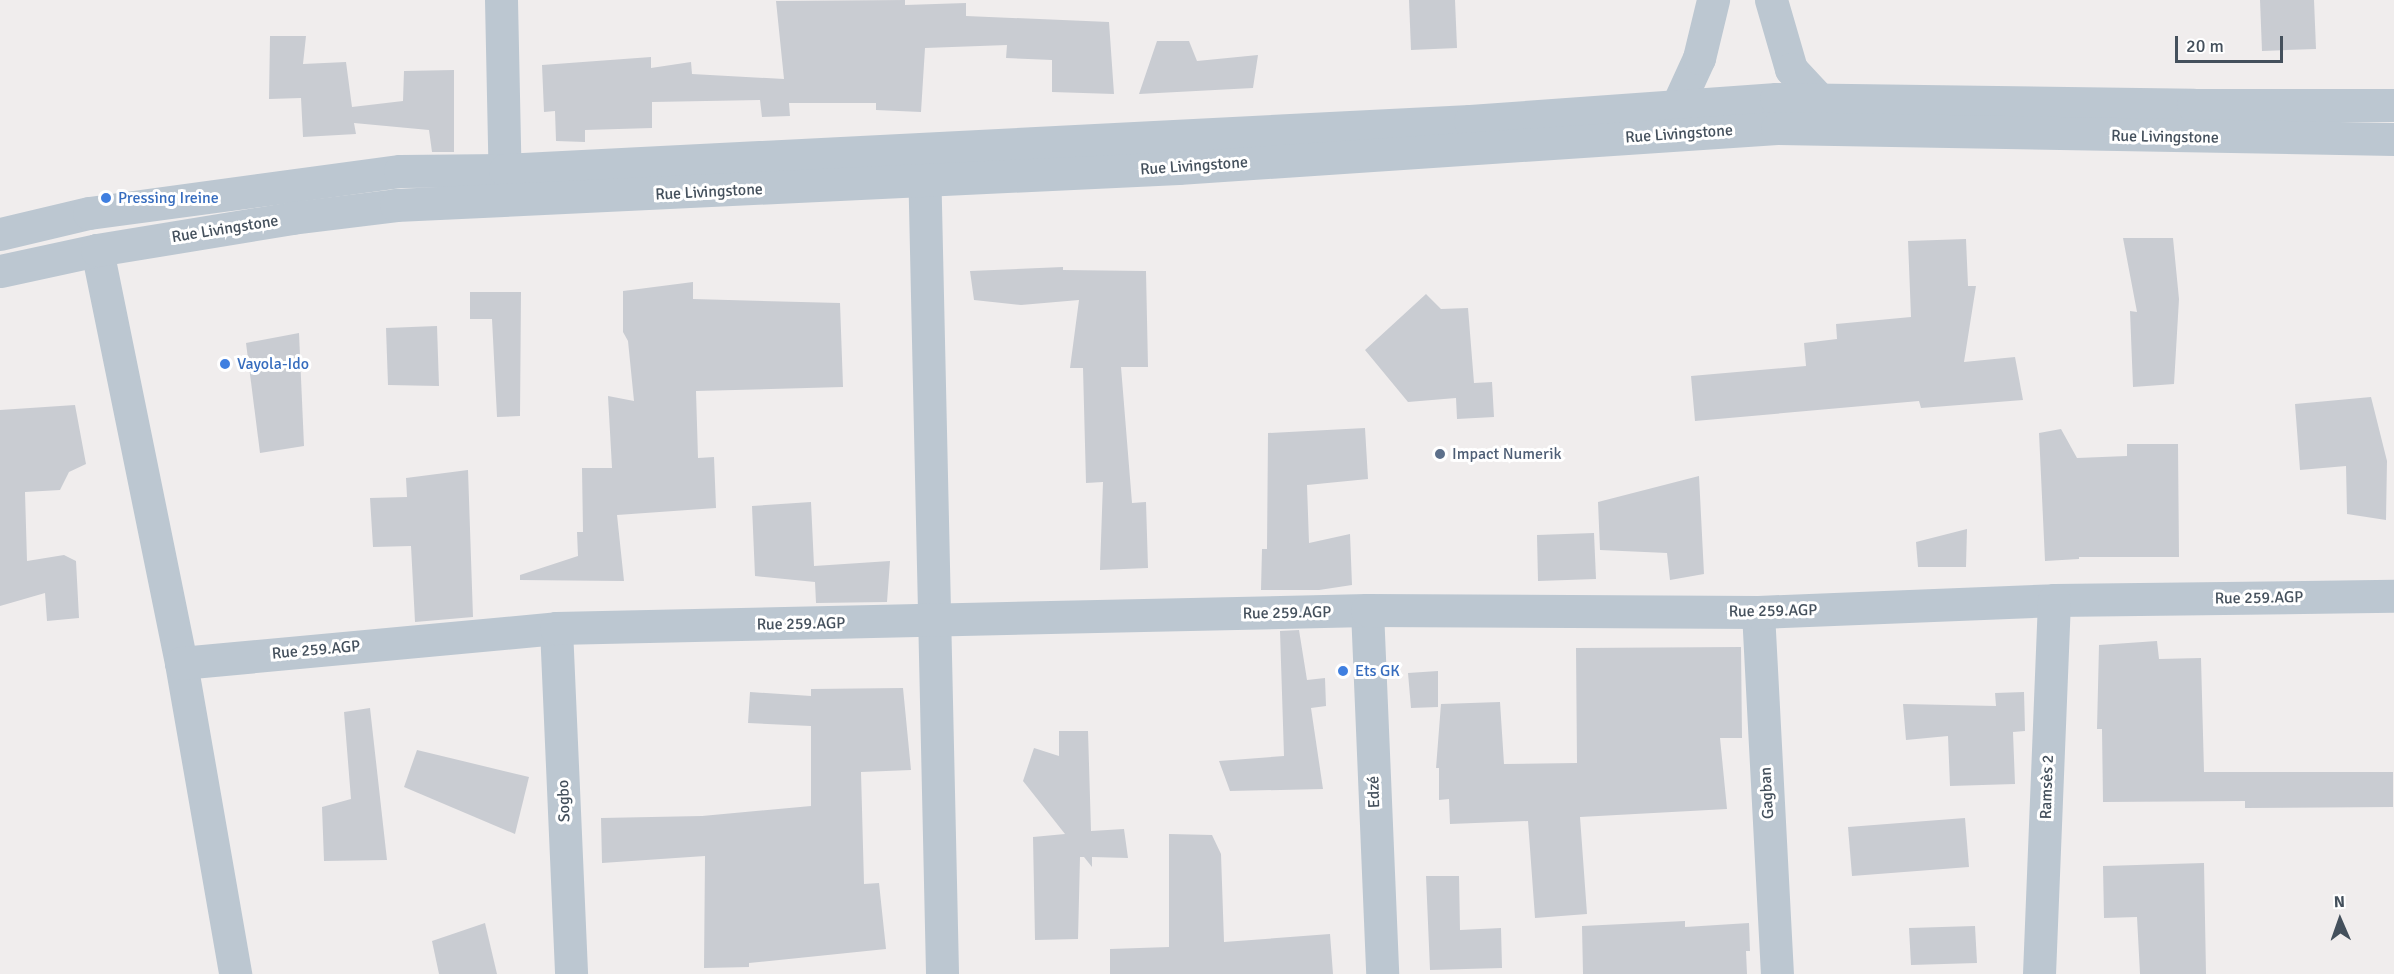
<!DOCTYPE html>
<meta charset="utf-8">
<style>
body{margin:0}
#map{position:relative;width:2394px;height:974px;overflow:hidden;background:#f0eded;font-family:Signika,sans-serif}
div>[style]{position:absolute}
.building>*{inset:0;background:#c9ccd2}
.minor>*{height:33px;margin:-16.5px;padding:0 16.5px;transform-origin:16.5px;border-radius:16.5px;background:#bcc7d1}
.dots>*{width:16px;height:16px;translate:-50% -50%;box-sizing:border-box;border:3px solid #fff;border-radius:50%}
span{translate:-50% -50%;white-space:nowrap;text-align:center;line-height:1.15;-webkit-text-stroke:6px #fff;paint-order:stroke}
.street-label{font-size:16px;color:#44505c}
.shop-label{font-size:16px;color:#366cbe}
.left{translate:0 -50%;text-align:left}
.service-label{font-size:16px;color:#4e5e75}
.north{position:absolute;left:2310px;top:890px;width:60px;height:60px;-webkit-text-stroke:4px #fff;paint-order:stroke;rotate:358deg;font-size:16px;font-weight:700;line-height:24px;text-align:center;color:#44505c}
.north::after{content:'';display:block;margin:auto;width:21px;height:27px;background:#44505c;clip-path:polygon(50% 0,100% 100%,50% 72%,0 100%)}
.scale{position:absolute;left:2175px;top:36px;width:108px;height:27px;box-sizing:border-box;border:3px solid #44505c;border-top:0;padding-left:8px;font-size:18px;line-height:21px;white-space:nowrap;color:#44505c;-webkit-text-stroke:4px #fff;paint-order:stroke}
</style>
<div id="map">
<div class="building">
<div style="clip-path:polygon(905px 0,905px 5px,966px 3px,966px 16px,1109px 22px,1114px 94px,1052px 92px,1052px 60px,1006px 58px,1007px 45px,925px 48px,921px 112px,876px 110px,876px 103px,789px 103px,790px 116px,762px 117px,760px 100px,652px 102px,652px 128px,585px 130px,585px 142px,556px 141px,555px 111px,544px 112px,542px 65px,651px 57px,651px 68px,691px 62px,692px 74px,784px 79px,776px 1px)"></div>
<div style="clip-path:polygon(1409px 0,1455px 0,1457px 48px,1411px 50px)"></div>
<div style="clip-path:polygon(2260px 0,2314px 0,2316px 49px,2262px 51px)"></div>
<div style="clip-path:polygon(270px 36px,306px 36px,303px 64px,346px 62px,352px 107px,403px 101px,404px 71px,454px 70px,454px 152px,432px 152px,429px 130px,354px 123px,356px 134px,303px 137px,301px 98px,269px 99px)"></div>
<div style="clip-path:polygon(1157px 41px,1189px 41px,1197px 61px,1258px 55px,1253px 88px,1139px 94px)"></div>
<div style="clip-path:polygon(2123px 238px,2173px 238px,2179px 299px,2174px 384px,2133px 387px,2130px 311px,2137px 312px)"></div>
<div style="clip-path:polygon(1966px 239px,1968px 286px,1976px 286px,1964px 362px,2015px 357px,2023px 400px,1921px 408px,1919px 401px,1695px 421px,1691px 376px,1806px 366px,1804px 343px,1837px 339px,1836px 324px,1911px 317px,1908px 241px)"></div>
<div style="clip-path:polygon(1063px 267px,1063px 270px,1146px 271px,1148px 367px,1121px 367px,1132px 503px,1146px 502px,1148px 568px,1100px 570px,1103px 482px,1086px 483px,1083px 368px,1070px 368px,1079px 300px,1021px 305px,974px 300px,970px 271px)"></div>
<div style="clip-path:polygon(693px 282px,693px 299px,840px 303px,843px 387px,696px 391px,698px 458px,714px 457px,716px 508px,617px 515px,624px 581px,520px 580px,520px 575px,578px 556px,577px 532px,583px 532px,582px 468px,612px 468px,608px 396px,634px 401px,628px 341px,623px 332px,623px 291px)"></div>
<div style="clip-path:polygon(470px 292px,521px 292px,520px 416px,497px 417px,492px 319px,470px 319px)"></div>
<div style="clip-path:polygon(1426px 294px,1441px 309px,1468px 308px,1474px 383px,1492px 382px,1494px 417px,1457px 419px,1456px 398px,1408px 402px,1365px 350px)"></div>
<div style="clip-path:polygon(437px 326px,439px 386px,388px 385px,386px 328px)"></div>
<div style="clip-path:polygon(299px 333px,304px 446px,260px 453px,246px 343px)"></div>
<div style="clip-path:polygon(2371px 397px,2387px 461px,2386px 520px,2347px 514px,2346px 466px,2300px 470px,2295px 404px)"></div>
<div style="clip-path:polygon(75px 405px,86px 464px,69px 472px,60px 490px,25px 492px,27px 561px,64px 555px,76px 561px,79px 618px,47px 621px,45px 593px,0 606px,0 410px)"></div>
<div style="clip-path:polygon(1365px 428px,1368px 479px,1307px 485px,1309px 543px,1350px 534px,1352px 585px,1319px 590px,1261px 590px,1262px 549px,1267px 549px,1268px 433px)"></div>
<div style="clip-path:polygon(2061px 429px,2077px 458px,2127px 456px,2127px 444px,2178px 444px,2179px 557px,2079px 557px,2079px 559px,2045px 561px,2039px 433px)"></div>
<div style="clip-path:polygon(468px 470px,473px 617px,415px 622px,411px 546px,373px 547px,370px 498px,407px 497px,406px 478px)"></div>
<div style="clip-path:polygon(1699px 476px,1704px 574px,1670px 580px,1667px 553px,1600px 550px,1598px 502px)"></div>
<div style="clip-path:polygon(811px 502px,814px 566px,890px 561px,887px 602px,816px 603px,815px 582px,755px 576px,752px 506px)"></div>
<div style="clip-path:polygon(1967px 529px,1966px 567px,1918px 567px,1916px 542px)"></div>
<div style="clip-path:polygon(1594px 533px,1596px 579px,1538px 581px,1537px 535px)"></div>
<div style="clip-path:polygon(1299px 630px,1307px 680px,1325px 678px,1326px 706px,1311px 708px,1323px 789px,1230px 791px,1219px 761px,1284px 756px,1280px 631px)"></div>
<div style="clip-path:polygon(2157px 641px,2159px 659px,2201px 658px,2204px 772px,2393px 772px,2393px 807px,2245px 808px,2245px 801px,2103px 802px,2102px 729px,2097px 729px,2099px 645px)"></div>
<div style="clip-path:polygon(1741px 647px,1742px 738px,1720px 738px,1727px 809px,1580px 817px,1587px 914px,1535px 918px,1528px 821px,1450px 824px,1449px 799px,1439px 800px,1439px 768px,1436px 768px,1441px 704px,1500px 702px,1504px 764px,1577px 763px,1576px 648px)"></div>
<div style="clip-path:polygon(1438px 671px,1438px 707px,1411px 708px,1408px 673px)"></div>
<div style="clip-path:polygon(903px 688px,911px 770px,861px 772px,864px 884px,879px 883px,886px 949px,749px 963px,749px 967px,704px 968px,705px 856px,602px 863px,601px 818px,702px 816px,811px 806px,811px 726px,748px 723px,750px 692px,811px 696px,811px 689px)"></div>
<div style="clip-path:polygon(2024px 692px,2025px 731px,2013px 732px,2015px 784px,1950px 786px,1948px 736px,1906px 740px,1903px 704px,1996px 706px,1995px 693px)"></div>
<div style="clip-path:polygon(370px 708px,387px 860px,324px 861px,322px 807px,351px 799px,344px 712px)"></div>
<div style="clip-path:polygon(1059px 731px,1088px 731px,1091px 831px,1124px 829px,1128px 858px,1092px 857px,1092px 867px,1084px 857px,1080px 857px,1078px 939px,1035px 940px,1033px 837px,1065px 834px,1023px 781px,1034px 748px,1059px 756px)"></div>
<div style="clip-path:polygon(417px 750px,529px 777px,515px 834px,404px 787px)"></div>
<div style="clip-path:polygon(1965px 818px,1969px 867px,1852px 876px,1848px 827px)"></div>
<div style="clip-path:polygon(1169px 834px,1212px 835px,1221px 854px,1224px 942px,1330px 934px,1333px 974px,1110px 974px,1110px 949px,1169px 947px)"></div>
<div style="clip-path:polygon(2204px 863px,2206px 974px,2140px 974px,2137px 917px,2104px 918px,2103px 866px)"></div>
<div style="clip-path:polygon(1426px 876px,1459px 876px,1460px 930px,1501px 928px,1502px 968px,1430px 970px)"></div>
<div style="clip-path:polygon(1685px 921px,1685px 927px,1749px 923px,1750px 951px,1746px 951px,1747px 974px,1583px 974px,1582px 926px)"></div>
<div style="clip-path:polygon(485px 923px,497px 974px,439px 974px,432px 941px)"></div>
<div style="clip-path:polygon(1975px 926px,1977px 963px,1911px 965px,1909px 928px)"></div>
</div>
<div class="minor">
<div style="left:501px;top:0;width:193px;rotate:88.8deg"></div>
<div style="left:1771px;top:0;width:72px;rotate:73.8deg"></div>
<div style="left:1791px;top:69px;width:41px;rotate:47deg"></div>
<div style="left:1677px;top:106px;width:53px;rotate:-65.4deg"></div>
<div style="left:1699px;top:58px;width:60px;rotate:-76.4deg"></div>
<div style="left:924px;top:160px;width:814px;rotate:88.73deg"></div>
<div style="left:0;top:234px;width:91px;rotate:-13.3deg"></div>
<div style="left:89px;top:213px;width:314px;rotate:-7.7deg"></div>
<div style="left:400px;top:171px;width:105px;rotate:-0.5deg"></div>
<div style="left:505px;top:170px;width:966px;rotate:-2.91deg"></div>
<div style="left:1470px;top:121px;width:307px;rotate:-4.1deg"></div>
<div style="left:1776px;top:99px;width:417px;rotate:0.8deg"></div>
<div style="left:2193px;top:105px;width:201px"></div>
<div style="left:97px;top:250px;width:421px;rotate:78.5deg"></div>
<div style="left:181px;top:663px;width:316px;rotate:80.1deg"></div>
<div style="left:0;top:271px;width:99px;rotate:-12.2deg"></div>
<div style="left:97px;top:250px;width:198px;rotate:-9.3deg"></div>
<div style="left:292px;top:218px;width:105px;rotate:-7.1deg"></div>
<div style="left:396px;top:205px;width:783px;rotate:-2.71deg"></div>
<div style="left:1178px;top:168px;width:600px;rotate:-3.82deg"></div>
<div style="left:1777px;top:128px;width:617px;rotate:1.02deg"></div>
<div style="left:1367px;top:610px;width:364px;rotate:87.6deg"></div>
<div style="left:1758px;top:612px;width:362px;rotate:87deg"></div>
<div style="left:556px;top:628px;width:346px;rotate:87.5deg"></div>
<div style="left:181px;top:663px;width:377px;rotate:-5.3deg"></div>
<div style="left:556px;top:628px;width:811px;rotate:-1.27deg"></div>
<div style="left:1367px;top:610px;width:391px;rotate:0.3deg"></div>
<div style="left:1758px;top:612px;width:296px;rotate:-2.3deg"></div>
<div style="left:2054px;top:600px;width:340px;rotate:-0.7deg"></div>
<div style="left:2039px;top:974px;width:374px;rotate:-87.7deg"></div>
</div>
<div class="dots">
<div style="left:106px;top:198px;background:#3f7fe0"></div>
<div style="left:225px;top:364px;background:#3f7fe0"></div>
<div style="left:1440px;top:454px;background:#5c6f8a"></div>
<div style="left:1343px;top:671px;background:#3f7fe0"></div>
</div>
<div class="street-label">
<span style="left:1679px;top:134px;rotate:-4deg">Rue Livingstone</span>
<span style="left:2165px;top:137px;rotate:1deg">Rue Livingstone</span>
<span style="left:1194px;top:166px;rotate:-4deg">Rue Livingstone</span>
<span style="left:709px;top:192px;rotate:-3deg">Rue Livingstone</span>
<span style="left:225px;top:229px;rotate:-9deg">Rue Livingstone</span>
<span style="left:2259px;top:598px;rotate:-1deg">Rue 259.AGP</span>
<span style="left:1773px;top:611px;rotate:-1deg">Rue 259.AGP</span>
<span style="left:1287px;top:613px;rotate:-1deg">Rue 259.AGP</span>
<span style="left:801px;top:624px;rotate:-1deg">Rue 259.AGP</span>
<span style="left:316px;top:650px;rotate:-5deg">Rue 259.AGP</span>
<span style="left:2047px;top:787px;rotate:-88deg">Ramsès 2</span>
<span style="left:1374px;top:792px;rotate:-92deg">Edzé</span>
<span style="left:1767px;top:793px;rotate:-93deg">Gagban</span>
<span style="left:564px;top:801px;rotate:-92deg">Sogbo</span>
</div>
<div class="shop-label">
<span class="left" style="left:118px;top:198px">Pressing Ireine</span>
<span class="left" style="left:237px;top:364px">Vayola-Ido</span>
<span class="left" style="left:1355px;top:671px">Ets GK</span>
</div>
<div class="service-label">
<span class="left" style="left:1452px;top:454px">Impact Numerik</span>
</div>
<div class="north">N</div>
<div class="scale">20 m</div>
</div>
